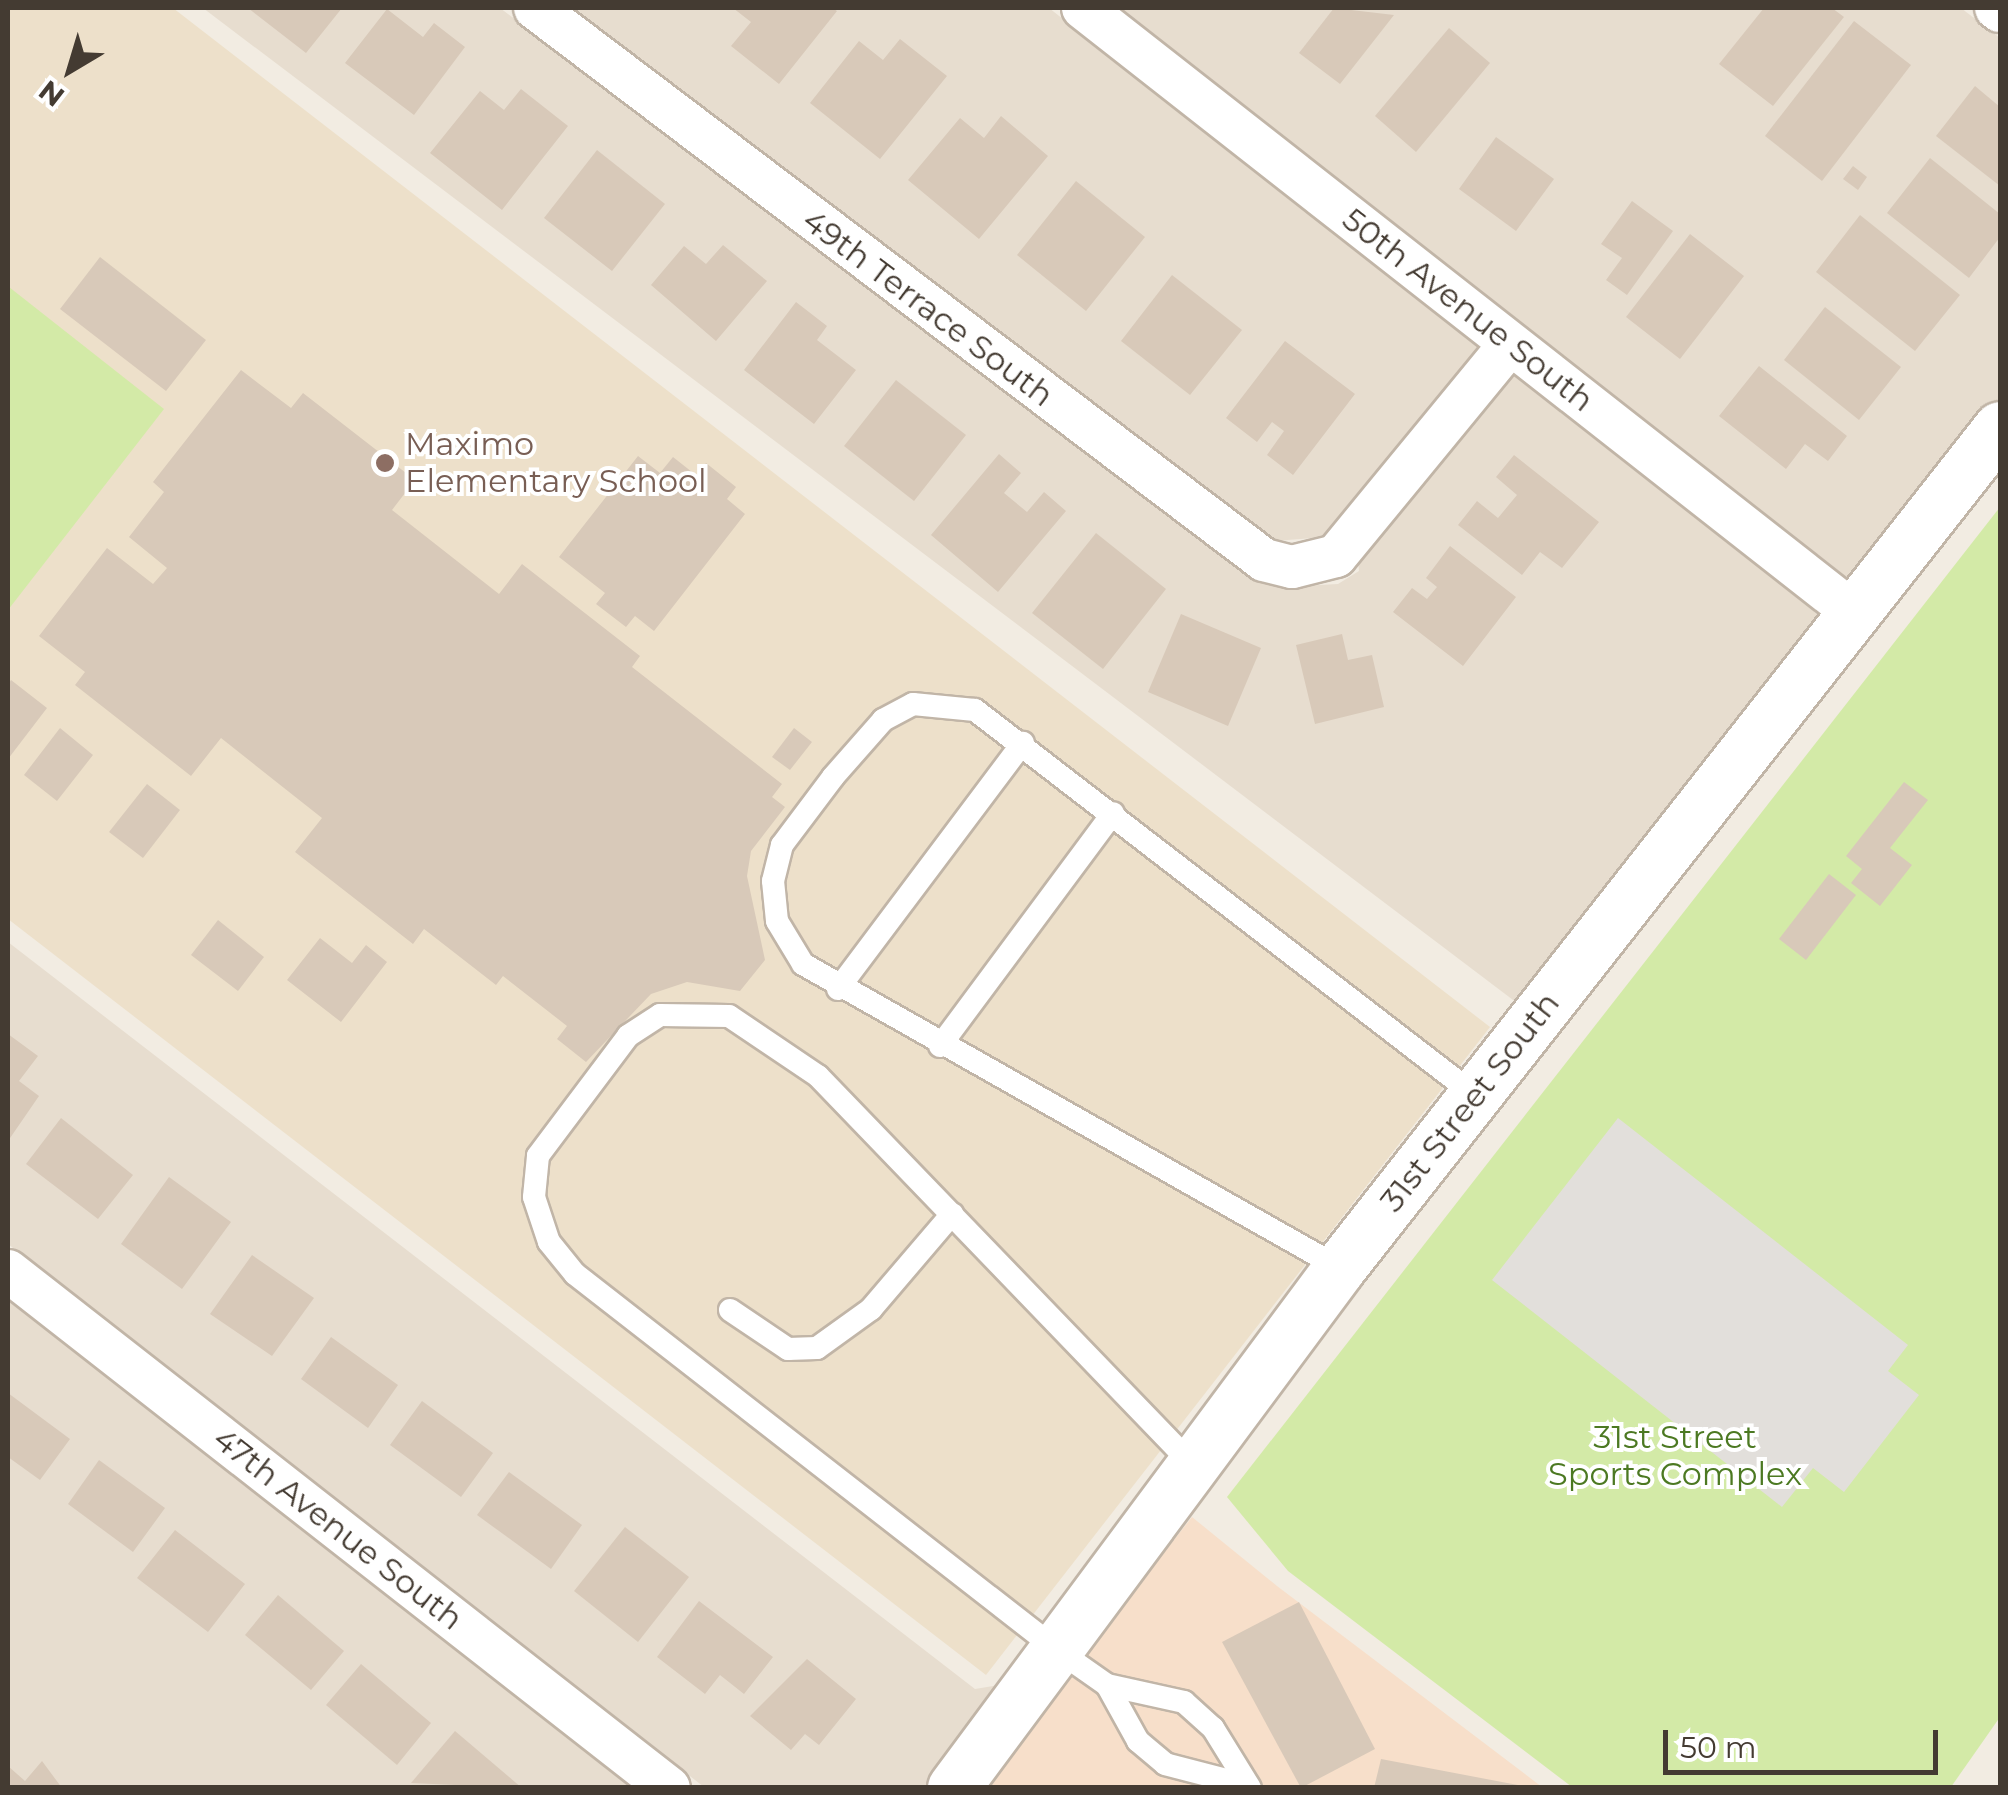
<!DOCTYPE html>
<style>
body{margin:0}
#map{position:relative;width:2008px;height:1795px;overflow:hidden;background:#f2ece2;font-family:Montserrat,sans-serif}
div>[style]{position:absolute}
.residential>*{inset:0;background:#e7ddcf}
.commercial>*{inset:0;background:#f7dfca}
.education>*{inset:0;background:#ede0ca}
.green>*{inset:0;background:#d3eaa7}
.parking>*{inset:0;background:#e2dfdb}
.building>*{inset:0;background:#d8c9b9}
.roads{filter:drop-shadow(2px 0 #c1b5a7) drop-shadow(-2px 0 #c1b5a7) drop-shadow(0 2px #c1b5a7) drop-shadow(0 -2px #c1b5a7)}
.service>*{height:22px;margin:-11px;padding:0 11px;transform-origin:11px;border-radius:11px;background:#fff}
.minor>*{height:42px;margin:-21px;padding:0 21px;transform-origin:21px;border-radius:21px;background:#fff}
.tertiary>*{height:52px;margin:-26px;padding:0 26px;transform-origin:26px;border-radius:26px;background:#fff}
.dots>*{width:28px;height:28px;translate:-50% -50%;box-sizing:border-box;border:5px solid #fff;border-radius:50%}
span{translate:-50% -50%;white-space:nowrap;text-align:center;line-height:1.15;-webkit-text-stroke:8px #fff;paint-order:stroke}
.street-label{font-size:32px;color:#443b32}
.education-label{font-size:32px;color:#785e54}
.left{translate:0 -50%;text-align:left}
.park-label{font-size:32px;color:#4c7922}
.frame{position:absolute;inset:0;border:10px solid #443b32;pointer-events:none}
.north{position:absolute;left:20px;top:20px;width:100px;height:100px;-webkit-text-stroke:8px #fff;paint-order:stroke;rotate:218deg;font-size:28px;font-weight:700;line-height:40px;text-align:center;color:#443b32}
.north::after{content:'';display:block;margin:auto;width:35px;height:45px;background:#443b32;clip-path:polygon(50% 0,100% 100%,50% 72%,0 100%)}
.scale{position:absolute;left:1663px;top:1730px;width:275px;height:45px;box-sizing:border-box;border:5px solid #443b32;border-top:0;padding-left:12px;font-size:30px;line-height:35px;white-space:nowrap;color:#443b32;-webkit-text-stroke:8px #fff;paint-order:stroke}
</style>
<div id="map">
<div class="residential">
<div style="clip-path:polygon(203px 8px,500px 8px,1251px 578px,1285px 587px,1338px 584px,1359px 571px,1358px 560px,1511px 372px,1822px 614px,1521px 1006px)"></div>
<div style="clip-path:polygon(570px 8px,1049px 8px,1481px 348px,1327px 537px,1274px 541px)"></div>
<div style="clip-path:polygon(1118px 8px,1961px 8px,2000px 38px,2000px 398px,1847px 580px)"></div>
<div style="clip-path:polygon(8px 942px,975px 1689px,999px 1685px,929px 1787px,704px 1787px,8px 1244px)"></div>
<div style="clip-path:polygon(8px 1298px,634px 1787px,8px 1787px)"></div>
</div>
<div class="commercial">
<div style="clip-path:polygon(1192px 1517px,1277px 1586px,1542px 1787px,978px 1788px)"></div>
</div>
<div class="education">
<div style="clip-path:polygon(8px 8px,173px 8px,1490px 1027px,986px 1675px,8px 919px)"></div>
</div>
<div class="green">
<div style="clip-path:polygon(9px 287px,164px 409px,8px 610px,8px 289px)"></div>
<div style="clip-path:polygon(2000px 507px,2000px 1717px,1951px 1787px,1572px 1787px,1288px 1571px,1227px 1497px)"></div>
</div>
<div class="parking">
<div style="clip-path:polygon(1618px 1118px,1908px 1345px,1888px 1371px,1919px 1395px,1844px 1492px,1813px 1468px,1782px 1507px,1492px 1280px)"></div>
</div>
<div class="building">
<div style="clip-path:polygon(248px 8px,342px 8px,306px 53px)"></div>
<div style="clip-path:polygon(733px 8px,832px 8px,837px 11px,779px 84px,731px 46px,751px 22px)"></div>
<div style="clip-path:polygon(1334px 8px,1394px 15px,1340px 84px,1299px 53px)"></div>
<div style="clip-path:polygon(1764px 8px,1832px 8px,1844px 17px,1773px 106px,1719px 64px)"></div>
<div style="clip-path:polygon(387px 9px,423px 37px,434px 23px,465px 47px,414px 115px,345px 63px)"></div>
<div style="clip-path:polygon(1854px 21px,1911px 65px,1822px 181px,1765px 136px)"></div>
<div style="clip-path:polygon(1449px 28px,1490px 63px,1416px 152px,1375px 116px)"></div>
<div style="clip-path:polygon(900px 39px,947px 76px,880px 159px,810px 103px,859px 41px,883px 60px)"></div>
<div style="clip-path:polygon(1975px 86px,2000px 107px,2000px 186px,1936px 136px)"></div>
<div style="clip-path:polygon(521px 89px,568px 126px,502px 210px,430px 153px,480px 91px,504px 110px)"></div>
<div style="clip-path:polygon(1001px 116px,1048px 156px,979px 239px,908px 180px,960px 118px,984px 138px)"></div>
<div style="clip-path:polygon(1496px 137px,1554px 179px,1516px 231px,1459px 189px)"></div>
<div style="clip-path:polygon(597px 150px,665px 204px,612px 271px,544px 218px)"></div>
<div style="clip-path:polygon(1930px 158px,2000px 214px,2000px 237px,1969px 278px,1887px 213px)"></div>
<div style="clip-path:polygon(1853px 166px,1867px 177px,1858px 190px,1843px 179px)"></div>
<div style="clip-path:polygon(1076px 181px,1145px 237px,1086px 311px,1017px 255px)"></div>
<div style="clip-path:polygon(1632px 201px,1673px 231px,1627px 295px,1606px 280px,1622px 258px,1601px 244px)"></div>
<div style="clip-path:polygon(1860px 215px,1960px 295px,1915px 351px,1816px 272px)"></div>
<div style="clip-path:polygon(1690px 234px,1744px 276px,1680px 359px,1626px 317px)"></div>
<div style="clip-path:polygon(723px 245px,767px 281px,716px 341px,651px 285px,684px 246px,706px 264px)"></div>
<div style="clip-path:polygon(100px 257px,206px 340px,166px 391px,60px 309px)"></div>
<div style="clip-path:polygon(1172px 275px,1242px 330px,1190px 395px,1121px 341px)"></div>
<div style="clip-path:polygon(796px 302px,827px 326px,817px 340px,856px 370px,814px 424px,744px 370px)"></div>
<div style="clip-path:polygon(1825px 307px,1901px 367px,1859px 420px,1784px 360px)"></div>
<div style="clip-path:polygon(1285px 341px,1355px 394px,1293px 475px,1267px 455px,1284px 431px,1272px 422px,1257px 442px,1226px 418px)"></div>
<div style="clip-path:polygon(1759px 366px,1847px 436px,1828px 461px,1805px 444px,1786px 469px,1719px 416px)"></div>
<div style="clip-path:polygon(241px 370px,291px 408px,303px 393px,415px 480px,392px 510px,499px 594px,522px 564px,640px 656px,632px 667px,782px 784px,772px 797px,785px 807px,751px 851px,747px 876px,765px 960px,740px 991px,687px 982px,651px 994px,586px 1062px,557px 1039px,567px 1026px,503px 976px,496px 985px,424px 929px,413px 944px,295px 852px,322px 818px,221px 738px,191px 776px,75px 685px,85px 672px,39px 636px,107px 548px,153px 584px,167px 568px,129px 537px,164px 492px,153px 482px)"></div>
<div style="clip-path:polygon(896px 380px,966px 435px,914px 501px,844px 446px)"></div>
<div style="clip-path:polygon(999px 454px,1021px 473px,1004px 493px,1027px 512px,1044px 492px,1066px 511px,998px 592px,931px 535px)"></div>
<div style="clip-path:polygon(1514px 455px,1599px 522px,1562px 568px,1540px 552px,1522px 575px,1458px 525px,1477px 501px,1498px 518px,1517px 495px,1496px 477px)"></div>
<div style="clip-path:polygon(638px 456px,660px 473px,673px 457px,697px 476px,706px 463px,736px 487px,727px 499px,745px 514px,654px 631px,635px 616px,626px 627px,596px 604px,605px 593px,559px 557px)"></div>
<div style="clip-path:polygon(1096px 533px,1166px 589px,1103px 669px,1032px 613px)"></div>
<div style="clip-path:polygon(1450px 546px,1516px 597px,1463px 666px,1393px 612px,1412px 588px,1427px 599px,1437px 587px,1426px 578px)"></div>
<div style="clip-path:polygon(1181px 614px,1261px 648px,1228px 726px,1148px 692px)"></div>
<div style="clip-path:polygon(1342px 634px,1348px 660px,1372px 655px,1384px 707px,1315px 724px,1296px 645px)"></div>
<div style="clip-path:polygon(11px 680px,47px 708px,8px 759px,8px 685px)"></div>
<div style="clip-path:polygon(60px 728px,93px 755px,57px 801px,24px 775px)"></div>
<div style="clip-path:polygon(794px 728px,812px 742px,790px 770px,772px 757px)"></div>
<div style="clip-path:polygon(1904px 782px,1928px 800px,1890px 848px,1912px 865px,1880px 906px,1851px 883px,1862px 869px,1846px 856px)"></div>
<div style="clip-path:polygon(147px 784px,180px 810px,143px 858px,109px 832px)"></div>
<div style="clip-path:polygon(1829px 874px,1856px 895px,1806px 960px,1779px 939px)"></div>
<div style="clip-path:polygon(218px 920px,264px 957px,238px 991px,191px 955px)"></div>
<div style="clip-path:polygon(320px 938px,352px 963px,366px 945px,387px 962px,341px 1022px,287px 980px)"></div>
<div style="clip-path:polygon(8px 1034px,38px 1056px,19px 1081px,39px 1096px,8px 1141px)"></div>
<div style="clip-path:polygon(61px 1118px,133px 1175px,98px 1219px,26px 1164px)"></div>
<div style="clip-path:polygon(169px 1177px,231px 1222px,182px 1289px,121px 1244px)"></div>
<div style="clip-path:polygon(252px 1255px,314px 1298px,272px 1356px,210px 1314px)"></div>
<div style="clip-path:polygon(331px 1337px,398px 1385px,368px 1428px,301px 1379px)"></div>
<div style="clip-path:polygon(8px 1393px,70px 1439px,40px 1480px,8px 1457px)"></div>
<div style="clip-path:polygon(422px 1401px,493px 1453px,461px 1497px,390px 1445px)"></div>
<div style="clip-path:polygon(99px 1460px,165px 1508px,133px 1552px,68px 1504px)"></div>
<div style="clip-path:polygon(509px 1472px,582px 1525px,551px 1569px,477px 1515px)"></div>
<div style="clip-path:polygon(625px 1527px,689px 1577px,638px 1642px,574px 1591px)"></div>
<div style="clip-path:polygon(175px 1530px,245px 1584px,208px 1632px,137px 1578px)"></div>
<div style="clip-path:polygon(278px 1595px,344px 1651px,311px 1690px,245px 1635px)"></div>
<div style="clip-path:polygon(699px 1601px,773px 1657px,744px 1694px,720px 1675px,705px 1694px,657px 1657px)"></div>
<div style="clip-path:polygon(1299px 1602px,1375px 1749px,1301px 1788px,1222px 1642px)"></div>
<div style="clip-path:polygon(807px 1659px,856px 1699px,819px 1745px,805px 1734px,791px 1750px,750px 1716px)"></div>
<div style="clip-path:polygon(361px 1664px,431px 1723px,397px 1765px,326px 1705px)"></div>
<div style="clip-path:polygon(455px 1731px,522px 1788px,411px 1783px)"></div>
<div style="clip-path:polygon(1381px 1759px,1523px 1786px,1523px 1788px,1374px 1788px)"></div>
<div style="clip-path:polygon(42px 1761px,62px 1788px,8px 1788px,8px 1766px,25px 1781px)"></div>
</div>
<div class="roads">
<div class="service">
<div style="left:838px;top:989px;width:308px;rotate:-53.1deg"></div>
<div style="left:940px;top:1046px;width:290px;rotate:-53.4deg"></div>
<div style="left:1340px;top:1268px;width:617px;rotate:-150.49deg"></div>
<div style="left:803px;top:964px;width:50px;rotate:-121.2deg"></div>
<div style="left:777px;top:921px;width:40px;rotate:-95.7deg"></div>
<div style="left:773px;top:881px;width:37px;rotate:-76deg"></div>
<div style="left:782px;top:845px;width:85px;rotate:-53.1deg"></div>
<div style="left:833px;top:777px;width:76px;rotate:-48.7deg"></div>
<div style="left:883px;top:720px;width:34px;rotate:-28deg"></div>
<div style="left:913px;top:704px;width:62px;rotate:5.5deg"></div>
<div style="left:975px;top:710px;width:631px;rotate:37.6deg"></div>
<div style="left:730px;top:1310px;width:70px;rotate:33.9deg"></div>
<div style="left:788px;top:1349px;width:29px;rotate:-2deg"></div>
<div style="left:817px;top:1348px;width:67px;rotate:-35.8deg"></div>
<div style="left:871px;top:1309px;width:125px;rotate:-49.5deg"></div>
<div style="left:1191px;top:1463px;width:537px;rotate:-133.94deg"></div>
<div style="left:818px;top:1076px;width:107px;rotate:-146deg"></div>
<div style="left:729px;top:1016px;width:69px;rotate:-179.2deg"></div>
<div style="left:660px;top:1015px;width:38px;rotate:147deg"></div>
<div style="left:628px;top:1036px;width:150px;rotate:126.9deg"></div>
<div style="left:538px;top:1156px;width:41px;rotate:95.6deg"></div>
<div style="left:534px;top:1197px;width:47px;rotate:71.6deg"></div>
<div style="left:549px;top:1242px;width:41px;rotate:50.9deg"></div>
<div style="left:575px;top:1274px;width:615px;rotate:37.93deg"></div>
<div style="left:1060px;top:1652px;width:57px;rotate:35.1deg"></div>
<div style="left:1107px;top:1685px;width:79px;rotate:12.4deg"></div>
<div style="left:1184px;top:1702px;width:39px;rotate:42deg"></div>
<div style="left:1213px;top:1728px;width:70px;rotate:58.3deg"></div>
<div style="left:1107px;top:1685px;width:64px;rotate:61deg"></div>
<div style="left:1138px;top:1741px;width:35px;rotate:40deg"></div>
<div style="left:1165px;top:1764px;width:84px;rotate:14.5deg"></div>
</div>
<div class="minor">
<div style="left:535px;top:8px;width:914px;rotate:37.13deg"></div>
<div style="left:1264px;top:560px;width:29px;rotate:14deg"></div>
<div style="left:1292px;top:567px;width:45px;rotate:-14deg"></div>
<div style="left:1336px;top:556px;width:274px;rotate:-50.6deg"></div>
<div style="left:1083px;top:8px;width:979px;rotate:38.11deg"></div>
<div style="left:1996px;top:8px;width:5px;rotate:37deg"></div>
<div style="left:8px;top:1271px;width:839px;rotate:38.03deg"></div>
</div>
<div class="tertiary">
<div style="left:954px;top:1788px;width:648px;rotate:-53.41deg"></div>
<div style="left:1340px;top:1268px;width:1068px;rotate:-51.84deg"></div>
</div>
</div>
<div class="dots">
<div style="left:385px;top:463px;background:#8d6e63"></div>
</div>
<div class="street-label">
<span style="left:928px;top:308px;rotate:37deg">49th Terrace South</span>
<span style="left:1468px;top:310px;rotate:38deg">50th Avenue South</span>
<span style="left:1470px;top:1102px;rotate:-52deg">31st Street South</span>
<span style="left:338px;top:1529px;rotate:38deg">47th Avenue South</span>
</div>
<div class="education-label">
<span class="left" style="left:405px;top:463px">Maximo<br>Elementary School</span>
</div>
<div class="park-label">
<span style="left:1675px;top:1456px">31st Street<br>Sports Complex</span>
</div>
<div class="frame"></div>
<div class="north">N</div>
<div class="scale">50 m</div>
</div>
